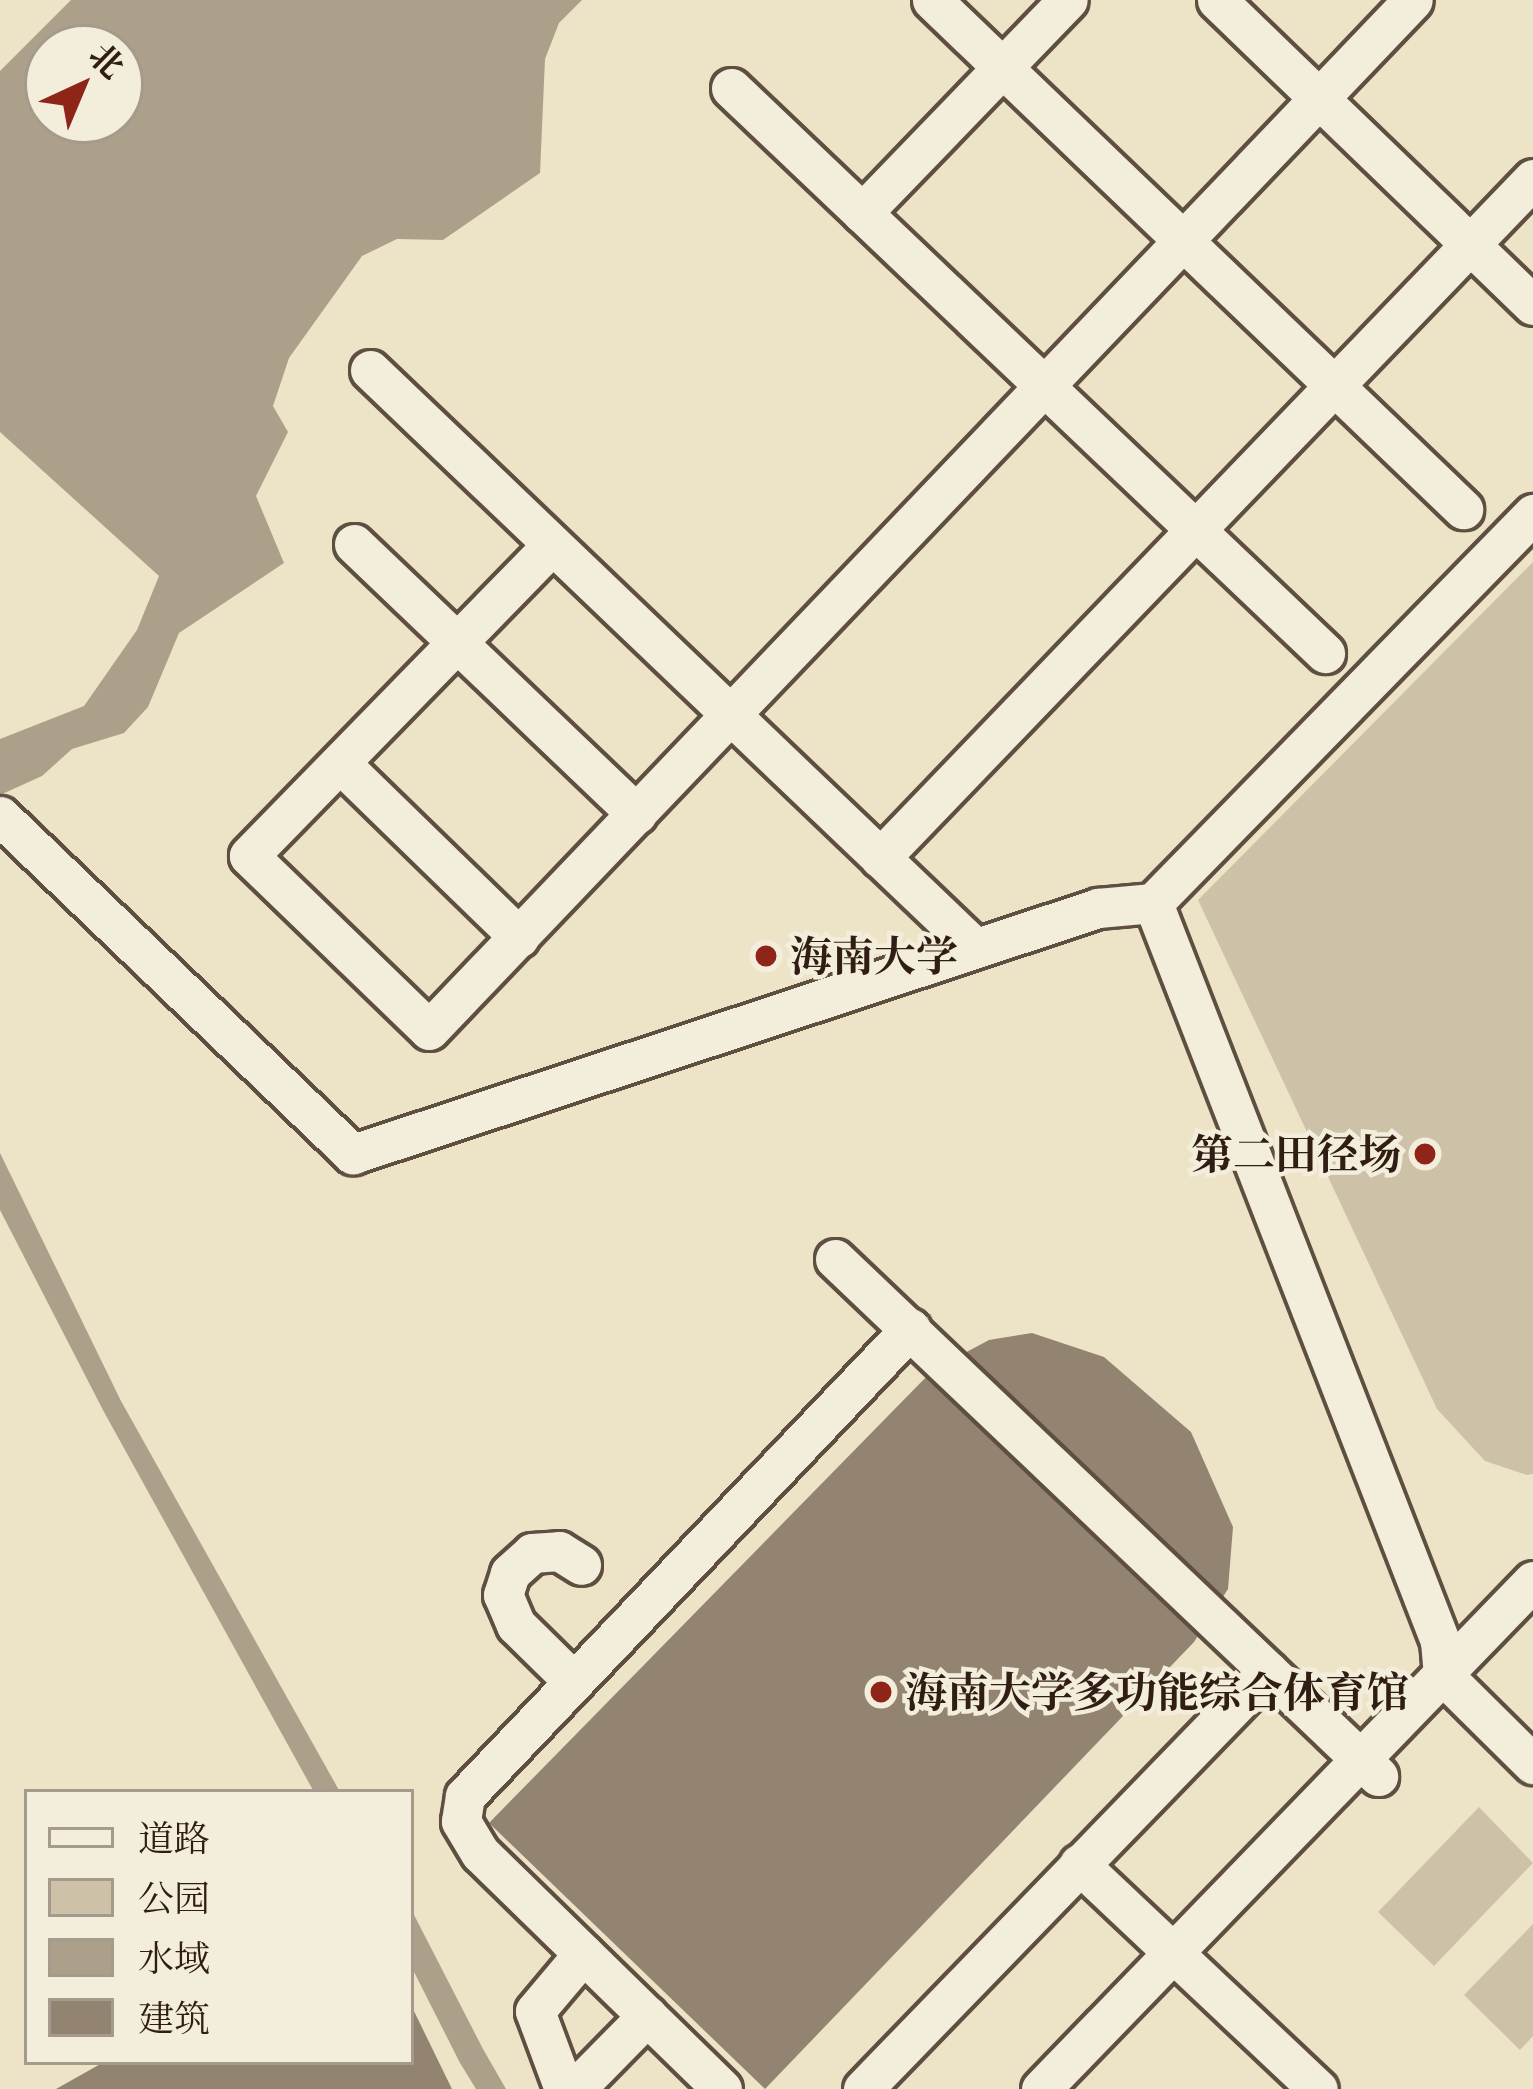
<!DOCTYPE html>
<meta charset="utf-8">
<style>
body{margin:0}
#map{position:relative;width:1533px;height:2089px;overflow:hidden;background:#ede4c7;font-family:"Gentium Book Plus","Noto Serif SC",serif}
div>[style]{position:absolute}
.green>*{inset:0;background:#cdc2a8}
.water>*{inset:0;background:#ada08a}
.building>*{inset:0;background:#928471}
.roads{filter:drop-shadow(3px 0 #5f4f40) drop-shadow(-3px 0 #5f4f40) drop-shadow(0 3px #5f4f40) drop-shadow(0 -3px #5f4f40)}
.street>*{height:39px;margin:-19.5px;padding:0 19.5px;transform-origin:19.5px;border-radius:19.5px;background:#f3eddb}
.dots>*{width:33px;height:33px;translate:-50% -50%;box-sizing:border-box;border:6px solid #f3eddb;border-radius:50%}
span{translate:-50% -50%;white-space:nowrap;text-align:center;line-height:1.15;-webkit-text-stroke:9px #f3eddb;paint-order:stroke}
.poi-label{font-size:42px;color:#301d13;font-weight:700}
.left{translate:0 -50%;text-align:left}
.right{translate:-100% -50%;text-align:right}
.legend{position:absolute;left:24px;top:1789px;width:390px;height:276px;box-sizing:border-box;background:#f3eddb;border:3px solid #a59a8b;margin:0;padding:15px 21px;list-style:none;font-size:36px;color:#301d13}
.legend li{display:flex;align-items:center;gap:24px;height:60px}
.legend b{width:60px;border:3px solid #a59a8b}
.north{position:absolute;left:24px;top:24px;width:120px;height:120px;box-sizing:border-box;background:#f3eddb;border:3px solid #a59a8b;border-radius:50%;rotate:44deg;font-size:33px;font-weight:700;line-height:48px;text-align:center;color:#301d13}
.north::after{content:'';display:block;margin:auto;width:42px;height:54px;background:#8f2418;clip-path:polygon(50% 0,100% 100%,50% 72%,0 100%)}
</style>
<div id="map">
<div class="green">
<div style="clip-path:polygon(1533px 562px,1533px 1474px,1527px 1475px,1485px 1461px,1437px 1409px,1198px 900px)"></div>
<div style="clip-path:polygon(1479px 1807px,1533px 1863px,1434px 1966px,1378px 1912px)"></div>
<div style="clip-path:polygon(1533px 1924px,1533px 2036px,1520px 2050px,1464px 1995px)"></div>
</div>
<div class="water">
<div style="clip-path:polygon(evenodd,71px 0,582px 0,559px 23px,545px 59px,540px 173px,443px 240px,397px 239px,362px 256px,289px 358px,273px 406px,288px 432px,256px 496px,284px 563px,179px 633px,148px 707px,124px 733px,72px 749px,42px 776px,0 795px,0 739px,84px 706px,137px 630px,159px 576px,0 432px,0 71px,71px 0,48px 48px,120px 48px,120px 120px,48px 120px,48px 48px)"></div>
<div style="clip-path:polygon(0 1153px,121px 1401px,340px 1792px,314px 1792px,104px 1412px,0 1210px)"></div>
<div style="clip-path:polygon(411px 1909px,483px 2049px,506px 2089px,476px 2089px,460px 2063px,411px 1966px)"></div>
</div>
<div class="building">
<div style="clip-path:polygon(1032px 1333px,1104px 1357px,1191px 1432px,1233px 1527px,1228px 1589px,1194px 1642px,765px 2089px,489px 1823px,933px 1370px,989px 1340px)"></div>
<div style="clip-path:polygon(411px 2005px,452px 2089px,56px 2089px,104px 2062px,411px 2062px)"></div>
</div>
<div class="roads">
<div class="street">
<div style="left:932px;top:0;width:736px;rotate:43.79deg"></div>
<div style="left:1217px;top:0;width:439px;rotate:44deg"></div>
<div style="left:731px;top:88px;width:820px;rotate:43.57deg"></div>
<div style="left:862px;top:213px;width:296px;rotate:-46deg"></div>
<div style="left:370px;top:370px;width:837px;rotate:43.69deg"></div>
<div style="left:354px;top:544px;width:391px;rotate:43.7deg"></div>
<div style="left:552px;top:545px;width:434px;rotate:134.3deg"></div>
<div style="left:249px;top:856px;width:250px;rotate:44deg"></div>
<div style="left:429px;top:1030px;width:1424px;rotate:-46.31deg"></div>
<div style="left:340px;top:763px;width:250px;rotate:44.2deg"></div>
<div style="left:0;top:816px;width:489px;rotate:43.8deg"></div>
<div style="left:353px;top:1154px;width:785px;rotate:-18.27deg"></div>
<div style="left:1098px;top:908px;width:55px;rotate:-5.2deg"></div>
<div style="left:1153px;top:903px;width:544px;rotate:-45.67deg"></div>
<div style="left:880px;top:858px;width:942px;rotate:-46.12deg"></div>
<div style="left:1153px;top:903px;width:792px;rotate:68.75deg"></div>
<div style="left:1440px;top:1641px;width:34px;rotate:85deg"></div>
<div style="left:1443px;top:1675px;width:127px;rotate:44.7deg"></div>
<div style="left:835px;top:1259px;width:750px;rotate:43.59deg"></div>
<div style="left:571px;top:1679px;width:77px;rotate:-135.5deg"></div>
<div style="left:516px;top:1625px;width:33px;rotate:-113deg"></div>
<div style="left:503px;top:1595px;width:23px;rotate:-72deg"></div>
<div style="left:510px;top:1573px;width:30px;rotate:-42deg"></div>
<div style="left:532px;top:1553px;width:27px;rotate:-4deg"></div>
<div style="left:559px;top:1551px;width:26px;rotate:32deg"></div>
<div style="left:1079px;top:1864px;width:328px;rotate:43.3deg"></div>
<div style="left:564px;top:2089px;width:83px;rotate:-110.4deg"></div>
<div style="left:535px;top:2011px;width:75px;rotate:-49.9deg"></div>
<div style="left:575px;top:2089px;width:103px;rotate:-45.4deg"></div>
<div style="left:722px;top:2089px;width:338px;rotate:-135.7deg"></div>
<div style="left:480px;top:1853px;width:37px;rotate:-121deg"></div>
<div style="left:461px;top:1821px;width:25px;rotate:-81deg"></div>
<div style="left:465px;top:1796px;width:646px;rotate:-46.38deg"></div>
<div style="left:863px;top:2089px;width:582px;rotate:-45.9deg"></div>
<div style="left:1041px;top:2089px;width:707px;rotate:-45.92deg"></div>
</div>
</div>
<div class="dots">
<div style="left:766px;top:956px;background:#8f2418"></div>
<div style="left:1425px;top:1154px;background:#8f2418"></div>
<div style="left:881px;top:1692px;background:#8f2418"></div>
</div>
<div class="poi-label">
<span class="left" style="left:790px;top:956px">海南大学</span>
<span class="right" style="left:1401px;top:1154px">第二田径场</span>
<span class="left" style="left:905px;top:1692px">海南大学多功能综合体育馆</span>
</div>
<ul class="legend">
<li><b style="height:15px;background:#f3eddb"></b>道路</li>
<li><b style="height:33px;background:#cdc2a8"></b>公园</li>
<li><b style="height:33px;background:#ada08a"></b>水域</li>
<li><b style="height:33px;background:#928471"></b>建筑</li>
</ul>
<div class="north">北</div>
</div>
